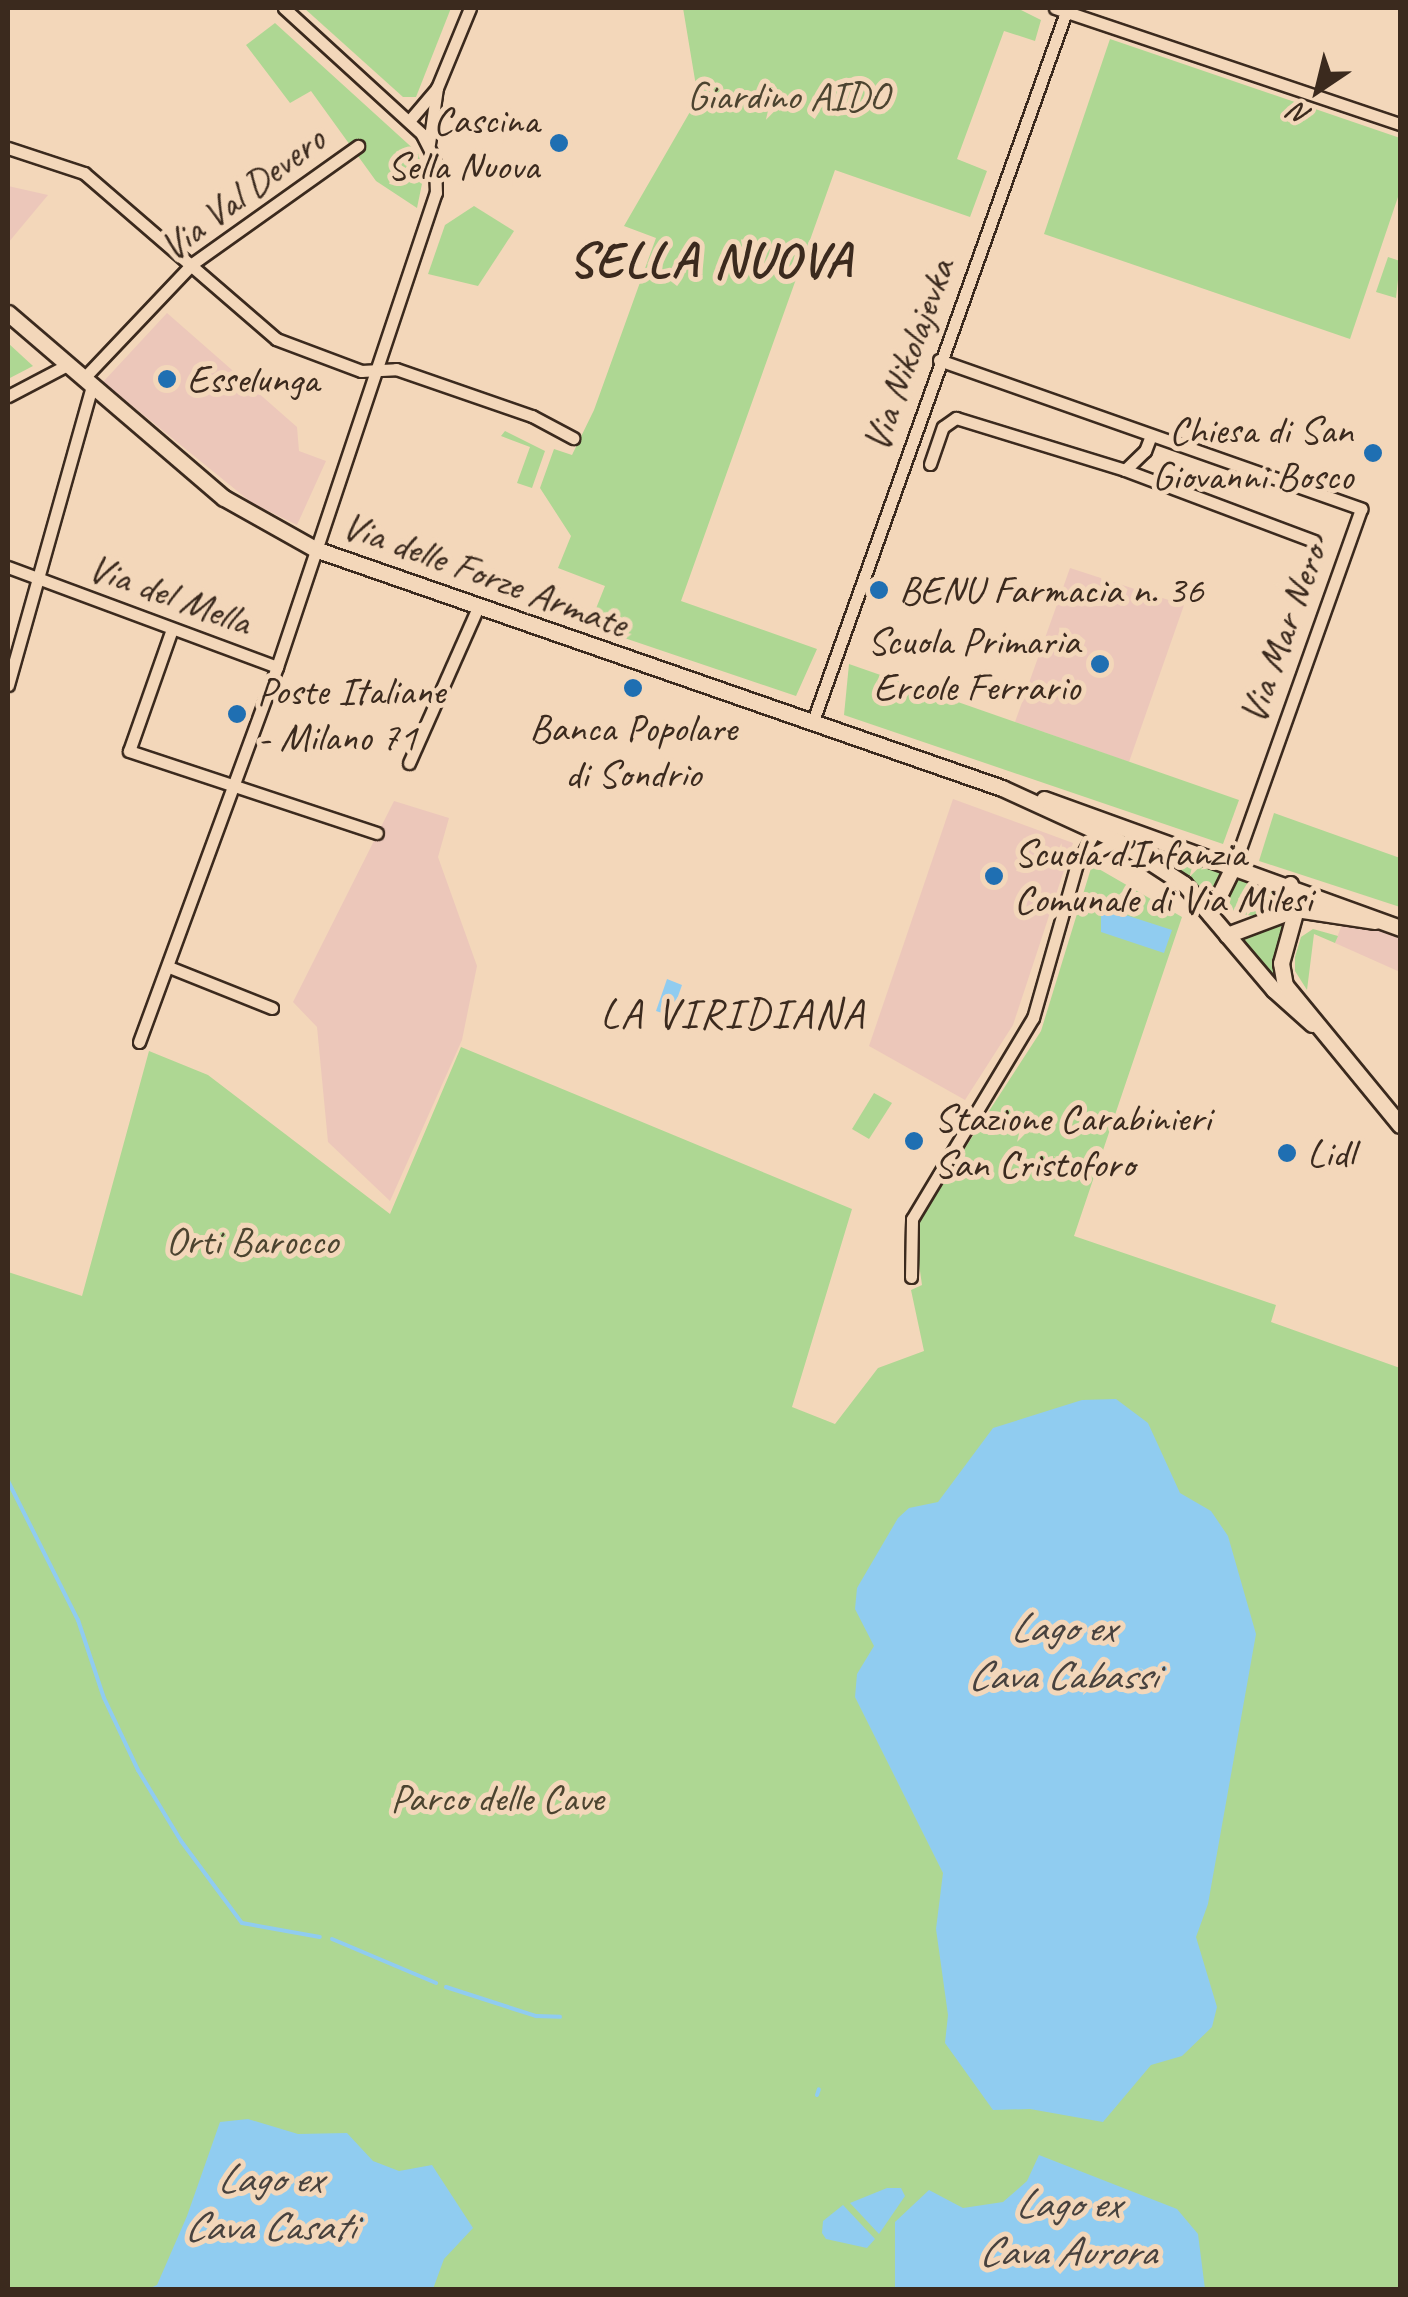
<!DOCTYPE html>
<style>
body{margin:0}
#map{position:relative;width:1408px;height:2297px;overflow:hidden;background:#f3d7ba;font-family:Caveat,sans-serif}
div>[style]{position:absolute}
.built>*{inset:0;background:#ecc7ba}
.green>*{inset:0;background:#aed793}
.water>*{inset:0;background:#90ccf0}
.stream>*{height:4px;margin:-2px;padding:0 2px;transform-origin:2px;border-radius:2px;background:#90ccf0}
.roads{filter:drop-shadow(2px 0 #3b2a1e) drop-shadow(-2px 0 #3b2a1e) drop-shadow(0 2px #3b2a1e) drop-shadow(0 -2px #3b2a1e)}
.street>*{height:11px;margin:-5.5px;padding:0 5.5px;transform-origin:5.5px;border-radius:5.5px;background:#f3d7ba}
.secondary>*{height:15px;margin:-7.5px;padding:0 7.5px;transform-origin:7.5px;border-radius:7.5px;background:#f3d7ba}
.dots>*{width:28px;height:28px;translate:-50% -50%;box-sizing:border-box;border:5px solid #f3d7ba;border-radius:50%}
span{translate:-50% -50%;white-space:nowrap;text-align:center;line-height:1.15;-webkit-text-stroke:10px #f3d7ba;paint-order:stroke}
.park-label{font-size:40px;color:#4c4430}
.poi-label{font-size:40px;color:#3b2a1e}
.right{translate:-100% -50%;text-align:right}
.left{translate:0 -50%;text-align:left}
.street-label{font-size:40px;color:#3b2a1e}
.neighbourhood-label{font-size:42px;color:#3b2a1e;letter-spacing:2.5px}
.water-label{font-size:42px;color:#48423e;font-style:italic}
.district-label{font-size:50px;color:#3b2a1e;font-weight:700;letter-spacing:2.5px}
.frame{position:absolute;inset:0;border:10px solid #3b2a1e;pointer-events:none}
.north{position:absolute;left:1268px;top:40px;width:100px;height:100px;-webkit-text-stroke:8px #f3d7ba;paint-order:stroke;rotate:215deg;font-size:28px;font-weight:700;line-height:40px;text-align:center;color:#3b2a1e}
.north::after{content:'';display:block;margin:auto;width:35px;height:45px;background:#3b2a1e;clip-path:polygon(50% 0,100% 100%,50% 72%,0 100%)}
</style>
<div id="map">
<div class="built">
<div style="clip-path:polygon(8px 186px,48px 195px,8px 243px)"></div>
<div style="clip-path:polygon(167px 313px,297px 427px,299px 451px,326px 461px,297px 525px,252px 503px,103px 382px)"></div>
<div style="clip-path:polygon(1070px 568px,1184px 605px,1129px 762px,1015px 722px)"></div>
<div style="clip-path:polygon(953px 799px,1073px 843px,1013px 1025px,965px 1100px,869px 1046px)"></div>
<div style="clip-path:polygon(394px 801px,449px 818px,438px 857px,477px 966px,462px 1040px,390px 1201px,328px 1142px,317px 1027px,293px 1002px)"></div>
<div style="clip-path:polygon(1344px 919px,1400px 931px,1400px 972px,1335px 943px)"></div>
</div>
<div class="green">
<div style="clip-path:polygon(304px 8px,451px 8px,416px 97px,403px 97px)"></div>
<div style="clip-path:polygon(683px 8px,1017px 8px,1041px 20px,1035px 41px,1004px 31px,957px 159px,987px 171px,970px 217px,835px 170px,681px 601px,817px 649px,796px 696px,589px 626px,605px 586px,558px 568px,571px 536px,540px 488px,554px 449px,572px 455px,594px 410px,656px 238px,624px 226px,698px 98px)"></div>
<div style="clip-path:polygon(275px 23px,418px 153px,424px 174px,417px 208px,376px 181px,311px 91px,290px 103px,246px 45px)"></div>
<div style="clip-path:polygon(1110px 39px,1400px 138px,1400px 191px,1350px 339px,1044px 234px)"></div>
<div style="clip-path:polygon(474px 206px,514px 231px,478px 286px,428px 274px,445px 225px)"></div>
<div style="clip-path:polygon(1388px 257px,1400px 261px,1396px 298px,1376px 292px)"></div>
<div style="clip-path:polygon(8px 343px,33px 366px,8px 379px)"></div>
<div style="clip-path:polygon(505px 431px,545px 451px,532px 488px,517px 483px,530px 447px,501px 436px)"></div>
<div style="clip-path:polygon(849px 664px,1239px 800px,1223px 844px,844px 715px)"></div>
<div style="clip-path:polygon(1274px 813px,1400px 858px,1400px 907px,1259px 861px)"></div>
<div style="clip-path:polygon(1155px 843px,1226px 869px,1211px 895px,1152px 850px)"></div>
<div style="clip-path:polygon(1092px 865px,1182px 917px,1074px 1236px,1276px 1305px,1271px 1322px,1400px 1368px,1400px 2289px,8px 2289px,8px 1272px,82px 1296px,149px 1051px,208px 1075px,390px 1214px,461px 1047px,852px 1209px,792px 1407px,835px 1424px,878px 1368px,924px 1351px,911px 1290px,922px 1285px,915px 1236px,924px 1211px,1041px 1031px)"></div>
<div style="clip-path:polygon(1238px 877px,1274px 886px,1275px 904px,1254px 916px,1235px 913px,1225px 894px)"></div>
<div style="clip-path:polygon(1285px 922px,1277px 949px,1274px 977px,1239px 940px)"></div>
<div style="clip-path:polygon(1313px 929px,1338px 936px,1335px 943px,1314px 934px,1307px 990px,1295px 971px,1295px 957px,1301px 937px)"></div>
<div style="clip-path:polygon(874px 1093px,892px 1103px,869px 1139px,852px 1129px)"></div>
</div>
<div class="water">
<div style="clip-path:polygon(1101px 907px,1172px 930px,1164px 953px,1101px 932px)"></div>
<div style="clip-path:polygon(667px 979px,682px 985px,671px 1016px,656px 1011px)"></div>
<div style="clip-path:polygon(1116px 1399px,1148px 1423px,1180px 1493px,1211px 1511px,1228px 1536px,1256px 1634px,1208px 1904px,1196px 1937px,1217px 2007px,1212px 2027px,1182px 2056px,1151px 2065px,1103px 2122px,1030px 2109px,993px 2110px,945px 2043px,948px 2015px,936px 1929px,943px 1873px,855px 1697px,857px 1674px,874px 1646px,855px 1609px,857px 1588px,898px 1518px,909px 1508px,938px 1502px,993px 1428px,1082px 1400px)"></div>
<div style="clip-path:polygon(248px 2119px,298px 2134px,347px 2133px,373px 2161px,399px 2171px,432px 2165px,473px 2228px,444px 2259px,433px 2289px,148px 2289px,157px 2285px,187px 2216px,220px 2122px)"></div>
<div style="clip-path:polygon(1039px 2155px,1177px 2209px,1198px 2234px,1205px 2289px,895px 2289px,895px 2222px,929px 2190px,963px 2208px,1003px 2202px,1027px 2181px)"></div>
<div style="clip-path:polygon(887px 2188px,901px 2188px,905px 2196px,879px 2234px,850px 2203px)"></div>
<div style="clip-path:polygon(843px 2205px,875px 2239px,867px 2248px,826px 2239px,822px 2233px,823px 2221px)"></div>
</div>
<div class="stream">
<div style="left:8px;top:1481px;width:156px;rotate:63.3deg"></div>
<div style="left:78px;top:1620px;width:82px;rotate:71.6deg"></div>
<div style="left:104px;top:1698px;width:80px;rotate:64.7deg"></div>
<div style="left:138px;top:1770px;width:83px;rotate:58.8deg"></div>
<div style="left:181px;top:1841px;width:102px;rotate:53.4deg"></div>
<div style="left:242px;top:1923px;width:79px;rotate:10.2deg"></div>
<div style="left:332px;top:1939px;width:113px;rotate:22.9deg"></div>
<div style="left:446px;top:1987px;width:95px;rotate:17.9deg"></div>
<div style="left:536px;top:2016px;width:24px;rotate:2deg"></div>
<div style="left:817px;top:2095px;width:6px;rotate:-72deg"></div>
</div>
<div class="roads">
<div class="street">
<div style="left:1055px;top:8px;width:364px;rotate:18.6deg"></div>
<div style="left:409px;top:121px;width:43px;rotate:-49.7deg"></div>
<div style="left:429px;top:144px;width:57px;rotate:-81.9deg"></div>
<div style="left:437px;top:88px;width:87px;rotate:-67.6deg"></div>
<div style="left:8px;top:148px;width:80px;rotate:18.2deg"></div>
<div style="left:84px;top:173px;width:254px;rotate:40.8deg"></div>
<div style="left:276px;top:339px;width:91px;rotate:20.6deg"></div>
<div style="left:361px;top:371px;width:35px;rotate:-3deg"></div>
<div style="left:396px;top:369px;width:144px;rotate:19.1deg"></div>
<div style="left:532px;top:416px;width:47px;rotate:28.2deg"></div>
<div style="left:939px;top:360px;width:448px;rotate:19.4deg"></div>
<div style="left:1361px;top:509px;width:376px;rotate:109.6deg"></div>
<div style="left:83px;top:379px;width:158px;rotate:-46.5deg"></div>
<div style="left:192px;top:264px;width:204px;rotate:-35.4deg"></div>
<div style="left:8px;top:396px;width:67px;rotate:-27.7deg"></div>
<div style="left:930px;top:464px;width:39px;rotate:-71deg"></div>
<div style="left:943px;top:427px;width:16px;rotate:-35deg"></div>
<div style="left:956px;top:418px;width:177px;rotate:17.1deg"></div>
<div style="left:1125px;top:470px;width:28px;rotate:-44deg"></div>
<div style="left:1145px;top:451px;width:17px;rotate:-69deg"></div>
<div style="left:1125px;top:470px;width:202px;rotate:20.6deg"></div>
<div style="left:8px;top:567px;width:287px;rotate:20.4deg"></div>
<div style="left:172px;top:629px;width:129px;rotate:109.4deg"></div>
<div style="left:129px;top:751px;width:261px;rotate:18.3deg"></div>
<div style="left:8px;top:685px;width:310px;rotate:-74.3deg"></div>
<div style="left:813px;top:721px;width:753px;rotate:-70.36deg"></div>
<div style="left:409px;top:763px;width:171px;rotate:-66.1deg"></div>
<div style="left:1084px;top:858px;width:38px;rotate:-27deg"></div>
<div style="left:169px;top:967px;width:111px;rotate:21.7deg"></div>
<div style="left:139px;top:1042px;width:400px;rotate:-69.8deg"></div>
<div style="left:277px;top:667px;width:500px;rotate:-71.5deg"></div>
<div style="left:436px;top:193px;width:33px;rotate:-92deg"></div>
<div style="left:435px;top:160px;width:29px;rotate:-117deg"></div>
<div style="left:422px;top:134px;width:187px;rotate:-137.6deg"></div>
<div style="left:911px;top:1277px;width:58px;rotate:-89deg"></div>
<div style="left:912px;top:1219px;width:235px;rotate:-59deg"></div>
<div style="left:1033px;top:1018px;width:160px;rotate:-74.1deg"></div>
<div style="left:1077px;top:864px;width:39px;rotate:-61deg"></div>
</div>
<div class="secondary">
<div style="left:8px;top:313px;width:284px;rotate:40.6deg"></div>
<div style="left:224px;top:498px;width:104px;rotate:29.3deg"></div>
<div style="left:315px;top:549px;width:727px;rotate:19.18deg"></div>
<div style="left:1002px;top:788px;width:128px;rotate:24.6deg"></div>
<div style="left:1118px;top:841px;width:79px;rotate:33.1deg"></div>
<div style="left:1184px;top:884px;width:139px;rotate:49.7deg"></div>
<div style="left:1274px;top:990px;width:51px;rotate:41.8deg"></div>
<div style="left:1044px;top:799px;width:379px;rotate:19.9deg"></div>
<div style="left:1290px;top:884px;width:26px;rotate:77deg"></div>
<div style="left:1296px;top:909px;width:56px;rotate:105.5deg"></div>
<div style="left:1281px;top:963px;width:22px;rotate:80deg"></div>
<div style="left:1285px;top:985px;width:181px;rotate:50.6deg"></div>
<div style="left:1210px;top:914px;width:57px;rotate:-63.9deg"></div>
<div style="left:1227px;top:935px;width:74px;rotate:-20.6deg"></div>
<div style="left:1296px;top:909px;width:80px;rotate:8.6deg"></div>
</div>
</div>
<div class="dots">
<div style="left:559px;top:143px;background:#1f6fb2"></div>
<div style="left:167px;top:379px;background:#1f6fb2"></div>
<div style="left:1373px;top:453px;background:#1f6fb2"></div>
<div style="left:879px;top:590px;background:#1f6fb2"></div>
<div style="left:1100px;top:664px;background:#1f6fb2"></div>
<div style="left:633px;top:688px;background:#1f6fb2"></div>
<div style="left:237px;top:714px;background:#1f6fb2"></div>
<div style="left:994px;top:876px;background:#1f6fb2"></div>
<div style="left:914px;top:1141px;background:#1f6fb2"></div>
<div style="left:1287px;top:1153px;background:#1f6fb2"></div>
</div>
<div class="park-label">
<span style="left:788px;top:96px">Giardino AIDO</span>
<span style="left:252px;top:1241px">Orti Barocco</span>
<span style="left:497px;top:1798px">Parco delle Cave</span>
</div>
<div class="poi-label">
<span class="right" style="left:539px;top:143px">Cascina<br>Sella Nuova</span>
<span class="left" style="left:187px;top:379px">Esselunga</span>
<span class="right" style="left:1353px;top:453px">Chiesa di San<br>Giovanni Bosco</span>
<span class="left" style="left:899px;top:590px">BENU Farmacia n. 36</span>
<span class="right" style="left:1080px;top:664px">Scuola Primaria<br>Ercole Ferrario</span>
<span class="left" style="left:257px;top:714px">Poste Italiane<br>- Milano 71</span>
<span style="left:633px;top:751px">Banca Popolare<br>di Sondrio</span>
<span class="left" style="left:1014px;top:876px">Scuola d'Infanzia<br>Comunale di Via Milesi</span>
<span class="left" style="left:934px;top:1141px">Stazione Carabinieri<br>San Cristoforo</span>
<span class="left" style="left:1307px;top:1153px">Lidl</span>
</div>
<div class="street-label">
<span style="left:242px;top:193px;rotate:-37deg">Via Val Devero</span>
<span style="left:908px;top:355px;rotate:-70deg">Via Nikolajevka</span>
<span style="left:485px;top:574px;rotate:20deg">Via delle Forze Armate</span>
<span style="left:170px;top:594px;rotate:20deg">Via del Mella</span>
<span style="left:1282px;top:634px;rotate:-70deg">Via Mar Nero</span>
</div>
<div class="neighbourhood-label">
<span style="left:733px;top:1014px">LA VIRIDIANA</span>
</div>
<div class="water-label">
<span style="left:1062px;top:1652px">Lago ex<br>Cava Cabassi</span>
<span style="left:269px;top:2203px">Lago ex<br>Cava Casati</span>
<span style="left:1067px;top:2228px">Lago ex<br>Cava Aurora</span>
</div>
<div class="district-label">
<span style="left:711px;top:260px">SELLA NUOVA</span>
</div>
<div class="frame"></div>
<div class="north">N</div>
</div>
